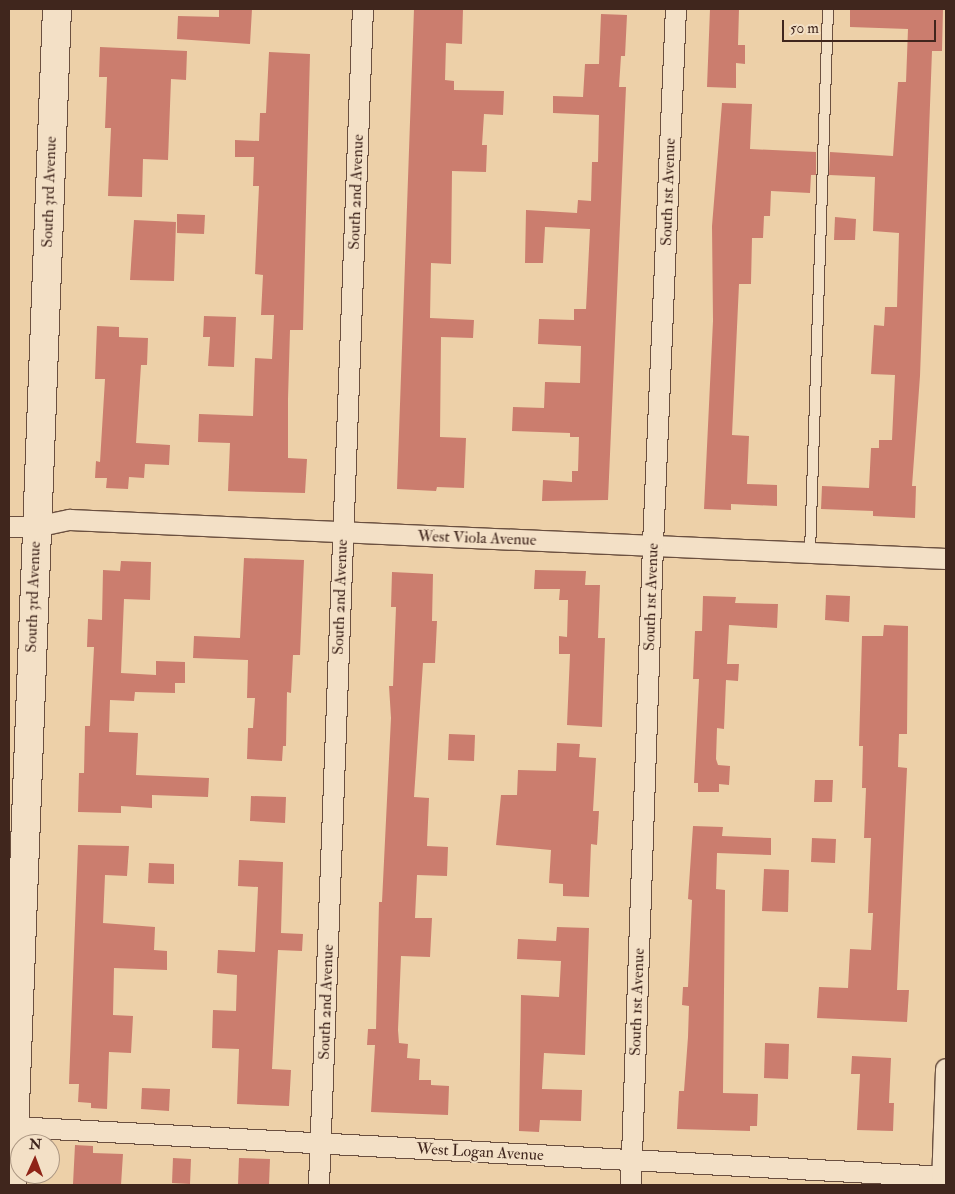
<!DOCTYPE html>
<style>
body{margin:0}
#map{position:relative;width:955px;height:1194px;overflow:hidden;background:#edd0a8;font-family:"IM FELL Double Pica",serif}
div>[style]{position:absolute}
.building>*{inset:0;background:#cb7d6e}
.roads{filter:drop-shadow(1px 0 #6b5040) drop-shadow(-1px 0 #6b5040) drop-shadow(0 1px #6b5040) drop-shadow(0 -1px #6b5040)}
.lane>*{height:10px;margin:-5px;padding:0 5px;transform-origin:5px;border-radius:5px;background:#f3e0c6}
.street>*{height:20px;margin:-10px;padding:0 10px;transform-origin:10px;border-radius:10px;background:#f3e0c6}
.secondary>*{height:28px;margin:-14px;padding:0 14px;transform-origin:14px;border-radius:14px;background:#f3e0c6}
span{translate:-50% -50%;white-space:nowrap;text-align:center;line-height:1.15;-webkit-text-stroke:4px #f3e0c6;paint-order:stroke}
.street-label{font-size:16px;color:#40261d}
.frame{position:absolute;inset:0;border:10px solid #40261d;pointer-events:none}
.north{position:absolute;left:10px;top:1134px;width:50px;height:50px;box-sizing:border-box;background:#f3e0c6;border:1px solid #ab9682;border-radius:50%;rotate:2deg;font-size:14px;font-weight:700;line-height:20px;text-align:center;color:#40261d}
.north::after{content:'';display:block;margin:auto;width:18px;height:22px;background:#8f2418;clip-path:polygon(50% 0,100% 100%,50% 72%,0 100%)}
.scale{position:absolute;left:782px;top:20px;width:154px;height:22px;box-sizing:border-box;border:2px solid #40261d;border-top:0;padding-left:6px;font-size:15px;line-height:18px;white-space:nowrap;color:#40261d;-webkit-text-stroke:4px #f3e0c6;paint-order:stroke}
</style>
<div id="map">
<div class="building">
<div style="clip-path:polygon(219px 9px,252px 9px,250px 44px,177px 39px,178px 16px,219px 17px)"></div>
<div style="clip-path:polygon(414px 9px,463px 9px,462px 44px,446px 43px,445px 80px,454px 81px,454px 90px,504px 91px,503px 115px,484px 114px,482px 145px,487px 145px,486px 172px,452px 171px,451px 264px,431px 263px,430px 318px,474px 320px,473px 338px,441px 337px,440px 437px,466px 438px,464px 488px,437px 487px,436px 491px,397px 489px)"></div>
<div style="clip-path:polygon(710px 9px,739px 9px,738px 45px,745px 45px,745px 64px,736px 63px,736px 88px,707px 87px)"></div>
<div style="clip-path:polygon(850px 9px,943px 9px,942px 51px,932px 51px,920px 376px,912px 486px,916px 486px,915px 518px,873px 516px,873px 511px,821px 509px,822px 486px,869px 488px,871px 448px,879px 448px,879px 440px,892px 440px,895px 375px,871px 374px,874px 325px,884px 326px,885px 307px,897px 307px,899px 233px,873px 231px,875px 177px,829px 175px,830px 152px,893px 156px,898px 82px,906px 82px,908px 29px,850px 27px)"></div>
<div style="clip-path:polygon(601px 14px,627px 15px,625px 56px,621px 56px,619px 87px,626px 87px,608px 500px,542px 501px,543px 480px,572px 482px,572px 471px,578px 471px,579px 437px,570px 437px,570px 433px,512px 431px,513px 407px,544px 408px,545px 382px,580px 383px,581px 346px,538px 344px,539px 319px,574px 320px,574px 309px,586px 309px,590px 229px,545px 227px,543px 263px,525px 263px,526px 210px,577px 213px,578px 200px,591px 201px,592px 162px,598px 162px,599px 115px,553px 113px,553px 96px,583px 97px,585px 64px,599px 64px)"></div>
<div style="clip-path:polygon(100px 47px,187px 51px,186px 80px,171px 79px,168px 160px,143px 159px,142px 197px,108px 196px,111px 128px,105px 128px,107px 77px,99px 77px)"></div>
<div style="clip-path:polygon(269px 52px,310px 54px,303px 330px,290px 330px,288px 399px,288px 458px,307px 459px,305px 493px,228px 491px,230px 443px,198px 442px,199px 414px,253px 416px,255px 358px,272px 359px,274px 315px,261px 315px,263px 275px,255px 274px,259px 186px,253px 186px,254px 157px,235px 157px,235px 140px,259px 141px,260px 113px,266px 113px)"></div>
<div style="clip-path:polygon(722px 103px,752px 104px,750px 149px,816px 152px,816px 175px,811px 175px,810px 193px,771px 191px,770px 216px,764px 216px,763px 238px,752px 238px,751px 284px,739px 284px,732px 435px,749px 436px,747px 484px,777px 485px,777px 506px,731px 504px,731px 510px,704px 509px,713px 321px,712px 226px)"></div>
<div style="clip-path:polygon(177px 214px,205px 215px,204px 234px,177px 233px)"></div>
<div style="clip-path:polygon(835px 217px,856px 219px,855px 240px,834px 240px)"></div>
<div style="clip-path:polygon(134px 220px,176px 222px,174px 281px,130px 280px)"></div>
<div style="clip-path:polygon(204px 316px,236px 317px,234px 367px,208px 366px,210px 337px,203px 337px)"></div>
<div style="clip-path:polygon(97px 326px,119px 327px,119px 337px,148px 338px,147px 365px,141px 365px,136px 443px,170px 445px,169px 465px,145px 464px,144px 478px,129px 477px,128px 489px,106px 488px,107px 478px,95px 478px,96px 461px,100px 462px,105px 379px,95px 379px)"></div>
<div style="clip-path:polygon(244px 558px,304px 560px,300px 655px,293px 655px,291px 693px,287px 692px,286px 746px,283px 746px,282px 761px,247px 759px,248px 728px,253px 728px,255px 698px,247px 698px,248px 660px,193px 658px,194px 636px,240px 638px)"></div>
<div style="clip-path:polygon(121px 561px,151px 562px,150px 600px,124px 599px,121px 673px,156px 675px,156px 661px,185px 662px,185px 683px,175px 683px,175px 693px,135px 692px,134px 701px,110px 700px,109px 732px,138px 733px,136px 775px,209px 778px,208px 797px,152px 795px,152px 808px,121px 806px,121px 813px,78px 812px,79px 773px,84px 773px,85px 726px,90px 726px,94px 647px,87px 647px,88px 619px,102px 620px,103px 570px,120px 571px)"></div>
<div style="clip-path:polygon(535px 570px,586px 571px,585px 585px,600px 585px,598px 638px,605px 638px,602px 727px,567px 725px,570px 654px,559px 654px,559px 636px,567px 637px,568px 600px,559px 600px,560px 589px,534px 589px)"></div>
<div style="clip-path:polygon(392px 572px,433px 574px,432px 621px,437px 621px,435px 663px,423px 663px,414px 797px,429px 798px,427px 846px,448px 847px,447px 876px,417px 875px,415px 918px,432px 918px,430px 957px,401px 956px,398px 1030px,399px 1043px,408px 1044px,407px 1058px,420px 1059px,419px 1080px,431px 1080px,431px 1085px,449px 1086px,448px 1115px,371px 1112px,375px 1045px,367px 1045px,368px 1029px,376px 1029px,379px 902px,382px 902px,391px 718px,389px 686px,393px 686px,396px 607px,391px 607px)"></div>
<div style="clip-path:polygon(826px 595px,850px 596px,849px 622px,825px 620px)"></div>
<div style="clip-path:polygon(703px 596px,736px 597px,735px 603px,778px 604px,777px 628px,729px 625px,727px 664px,739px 664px,738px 681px,726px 680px,724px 729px,717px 728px,716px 759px,718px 765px,730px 766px,729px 785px,719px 784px,719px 792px,698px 792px,698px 783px,694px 783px,699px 679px,693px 679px,695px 631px,702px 631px)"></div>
<div style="clip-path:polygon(884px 625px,908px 626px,907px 734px,899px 734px,898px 767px,907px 768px,897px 990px,909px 990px,907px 1022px,817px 1018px,819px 987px,848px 988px,850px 949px,871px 950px,873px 913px,868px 913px,871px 838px,864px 838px,866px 788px,862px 788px,863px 746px,859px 746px,862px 636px,883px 636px)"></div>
<div style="clip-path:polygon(449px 734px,475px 735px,474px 761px,448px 760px)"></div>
<div style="clip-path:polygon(557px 743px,580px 744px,579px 757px,596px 758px,593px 811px,599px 811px,597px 845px,591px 844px,589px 897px,563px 896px,563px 884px,549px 883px,551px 850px,496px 845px,501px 795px,517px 795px,518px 770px,556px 771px)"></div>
<div style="clip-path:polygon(815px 780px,833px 780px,832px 802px,814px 802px)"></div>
<div style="clip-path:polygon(251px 796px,286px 797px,285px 823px,250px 821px)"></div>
<div style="clip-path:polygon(693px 826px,723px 827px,722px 836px,771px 838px,771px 855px,717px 853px,716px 889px,725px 890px,723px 1093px,758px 1094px,757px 1126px,750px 1126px,750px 1131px,677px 1129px,679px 1091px,684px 1091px,688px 1037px,689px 1006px,682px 1005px,683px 987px,688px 987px,692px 900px,688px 899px)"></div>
<div style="clip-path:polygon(812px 838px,836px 839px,835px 863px,811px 862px)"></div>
<div style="clip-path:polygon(78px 845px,129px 846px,127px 876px,105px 875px,103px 923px,155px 927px,154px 950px,167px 951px,167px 970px,114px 968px,113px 1015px,133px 1016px,131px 1053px,109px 1052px,107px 1109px,91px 1108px,91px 1103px,78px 1102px,79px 1084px,69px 1084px)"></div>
<div style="clip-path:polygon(239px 860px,283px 862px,281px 933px,303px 934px,302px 951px,278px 950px,272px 1069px,291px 1070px,289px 1106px,237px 1104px,239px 1049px,212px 1048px,213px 1010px,236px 1011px,237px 975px,217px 973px,218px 950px,255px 952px,258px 887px,238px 886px)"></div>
<div style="clip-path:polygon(149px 863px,174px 864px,174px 884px,148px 883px)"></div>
<div style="clip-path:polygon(764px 869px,789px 870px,788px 912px,762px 911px)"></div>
<div style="clip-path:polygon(557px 927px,589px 928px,585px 1055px,544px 1053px,542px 1089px,582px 1090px,581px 1121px,540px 1120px,539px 1132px,519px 1131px,521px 995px,559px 997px,561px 961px,517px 959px,518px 939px,556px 941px)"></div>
<div style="clip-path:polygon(765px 1043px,789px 1044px,788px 1079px,764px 1078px)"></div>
<div style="clip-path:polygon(852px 1056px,891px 1058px,889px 1103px,894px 1103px,893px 1131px,857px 1130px,860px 1074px,851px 1074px)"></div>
<div style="clip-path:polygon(142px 1088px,170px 1089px,169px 1111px,141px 1109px)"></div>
<div style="clip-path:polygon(75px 1145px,93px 1146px,93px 1153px,123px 1154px,121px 1185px,73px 1184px)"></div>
<div style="clip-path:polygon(173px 1158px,191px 1159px,190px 1184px,172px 1183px)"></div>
<div style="clip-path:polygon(239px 1158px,270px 1159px,269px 1185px,238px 1185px)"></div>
</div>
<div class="roads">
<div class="lane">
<div style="left:810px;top:552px;width:543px;rotate:-88.1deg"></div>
</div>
<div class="street">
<div style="left:9px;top:527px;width:27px"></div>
<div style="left:36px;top:527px;width:35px;rotate:-12deg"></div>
<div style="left:70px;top:520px;width:877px;rotate:2.55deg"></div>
<div style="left:14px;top:1127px;width:933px;rotate:3.07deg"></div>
<div style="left:319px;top:1185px;width:1177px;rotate:-87.86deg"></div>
<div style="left:631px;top:1185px;width:641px;rotate:-88.03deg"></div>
<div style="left:653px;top:544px;width:535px;rotate:-87.54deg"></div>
<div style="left:942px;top:1185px;width:116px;rotate:-88deg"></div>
</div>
<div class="secondary">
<div style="left:12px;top:1185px;width:1177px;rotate:-87.81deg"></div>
</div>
</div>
<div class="street-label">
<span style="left:49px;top:192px;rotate:-88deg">South 3rd Avenue</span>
<span style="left:356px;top:192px;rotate:-88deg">South 2nd Avenue</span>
<span style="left:668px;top:192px;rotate:-88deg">South 1st Avenue</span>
<span style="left:477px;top:538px;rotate:2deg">West Viola Avenue</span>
<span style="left:33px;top:597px;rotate:-88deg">South 3rd Avenue</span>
<span style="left:340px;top:597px;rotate:-88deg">South 2nd Avenue</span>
<span style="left:651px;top:597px;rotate:-88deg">South 1st Avenue</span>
<span style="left:326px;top:1002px;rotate:-88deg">South 2nd Avenue</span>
<span style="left:637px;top:1002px;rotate:-88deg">South 1st Avenue</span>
<span style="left:480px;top:1152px;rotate:3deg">West Logan Avenue</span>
</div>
<div class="frame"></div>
<div class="north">N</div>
<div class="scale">50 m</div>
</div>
